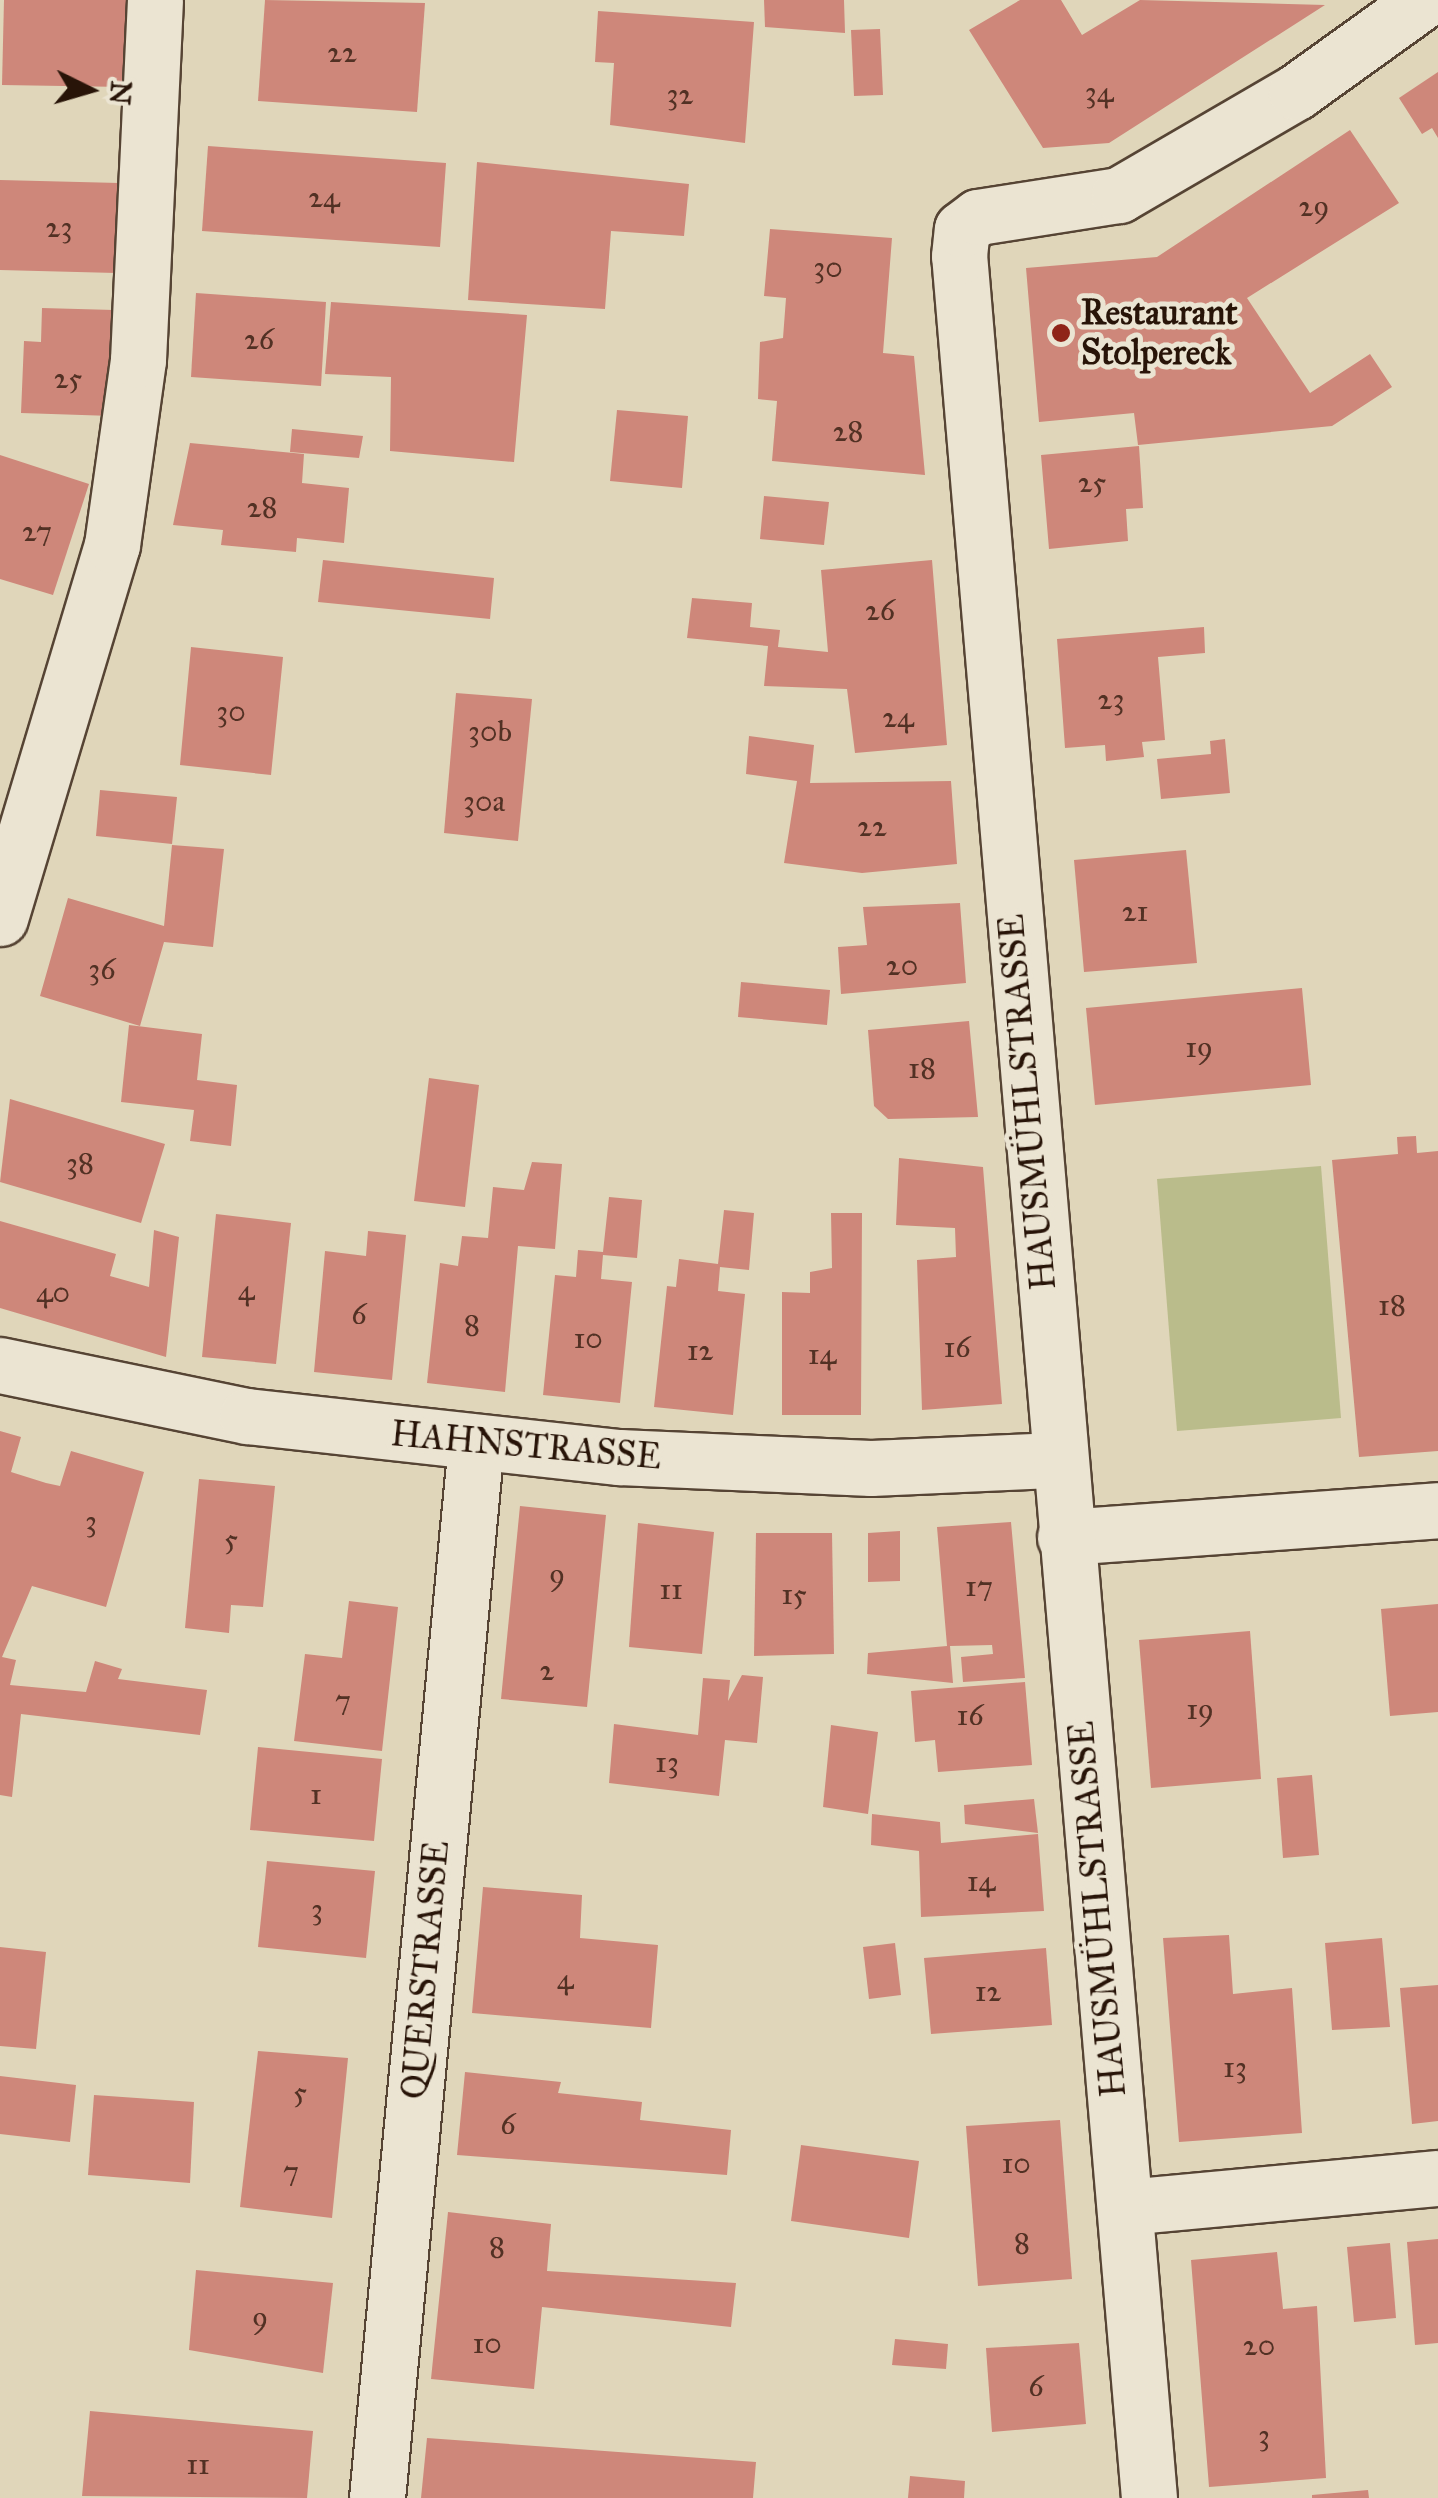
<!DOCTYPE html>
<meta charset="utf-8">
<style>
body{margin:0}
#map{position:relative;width:1438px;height:2498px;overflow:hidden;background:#e0d6ba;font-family:"IM FELL Great Primer",serif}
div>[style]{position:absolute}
.green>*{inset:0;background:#babc8b}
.building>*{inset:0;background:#ce877a}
.roads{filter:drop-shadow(2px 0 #564434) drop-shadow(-2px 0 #564434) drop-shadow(0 2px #564434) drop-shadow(0 -2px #564434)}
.minor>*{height:55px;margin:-27.5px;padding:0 27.5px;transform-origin:27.5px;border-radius:27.5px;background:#ebe4d2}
.dots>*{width:28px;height:28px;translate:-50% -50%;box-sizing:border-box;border:5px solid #ebe4d2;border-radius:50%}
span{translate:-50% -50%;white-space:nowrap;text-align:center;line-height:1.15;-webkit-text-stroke:10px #ebe4d2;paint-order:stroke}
.number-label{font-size:30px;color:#523124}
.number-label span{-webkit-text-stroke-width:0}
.poi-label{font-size:35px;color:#281408;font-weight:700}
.left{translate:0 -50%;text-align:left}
.street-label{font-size:35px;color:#281408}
.north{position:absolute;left:40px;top:40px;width:100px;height:100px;-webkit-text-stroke:8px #ebe4d2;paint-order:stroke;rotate:95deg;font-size:28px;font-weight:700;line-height:40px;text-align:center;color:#281408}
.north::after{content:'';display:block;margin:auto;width:35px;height:45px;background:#281408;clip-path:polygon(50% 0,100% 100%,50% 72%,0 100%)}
</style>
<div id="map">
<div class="green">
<div style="clip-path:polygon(1321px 1166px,1341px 1418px,1177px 1431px,1157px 1179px)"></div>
</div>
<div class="building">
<div style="clip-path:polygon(4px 0,127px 0,125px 87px,2px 85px)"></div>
<div style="clip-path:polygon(265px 0,425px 3px,417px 112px,258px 101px)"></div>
<div style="clip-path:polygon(764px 0,844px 0,845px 33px,765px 27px)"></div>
<div style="clip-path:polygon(1020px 0,1061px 0,1082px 35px,1140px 0,1325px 5px,1109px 143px,1043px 148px,969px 30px)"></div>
<div style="clip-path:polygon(598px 11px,754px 22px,745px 143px,610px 125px,614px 63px,595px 62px)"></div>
<div style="clip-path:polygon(880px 29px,883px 95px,854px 96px,851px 30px)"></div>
<div style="clip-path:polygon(1438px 72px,1438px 138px,1432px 128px,1422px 134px,1399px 98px)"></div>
<div style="clip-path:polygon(1350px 130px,1399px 203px,1247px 298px,1310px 393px,1370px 354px,1392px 387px,1332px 426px,1138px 445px,1134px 413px,1039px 422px,1026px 268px,1157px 257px)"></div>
<div style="clip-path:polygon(208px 146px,446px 163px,440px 247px,202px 231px)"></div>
<div style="clip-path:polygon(477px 162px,689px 184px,684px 236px,611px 231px,605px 309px,468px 300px)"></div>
<div style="clip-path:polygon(0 180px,119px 183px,116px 273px,0 270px)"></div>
<div style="clip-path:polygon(770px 229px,892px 238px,883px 353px,914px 356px,925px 475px,772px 461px,777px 401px,758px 399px,760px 342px,783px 338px,786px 298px,764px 296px)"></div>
<div style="clip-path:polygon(196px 293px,326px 302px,321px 386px,191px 377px)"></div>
<div style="clip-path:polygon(331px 302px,527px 315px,514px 462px,390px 451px,391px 377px,325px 374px)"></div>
<div style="clip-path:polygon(42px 308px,114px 310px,112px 416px,21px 413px,24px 341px,41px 342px)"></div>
<div style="clip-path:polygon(617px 410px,688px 416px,682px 488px,610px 481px)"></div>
<div style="clip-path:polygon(292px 429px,363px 436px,359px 458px,290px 452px)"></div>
<div style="clip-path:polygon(190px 443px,304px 454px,302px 483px,349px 488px,344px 543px,297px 538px,296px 552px,221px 545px,223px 530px,173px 525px)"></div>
<div style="clip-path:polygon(1139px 446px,1143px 508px,1126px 509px,1128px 541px,1049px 549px,1041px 455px)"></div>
<div style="clip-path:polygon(0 455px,89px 484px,53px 595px,0 579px)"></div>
<div style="clip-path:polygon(764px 496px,829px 502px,824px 545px,760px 539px)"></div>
<div style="clip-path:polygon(323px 560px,494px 578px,490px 619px,318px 602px)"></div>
<div style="clip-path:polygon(932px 560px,947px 745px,855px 753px,847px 689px,764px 686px,768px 646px,687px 638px,692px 598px,752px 603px,750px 627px,780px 630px,778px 647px,828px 652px,821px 570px)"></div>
<div style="clip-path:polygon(1204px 627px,1205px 653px,1158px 657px,1165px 740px,1142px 742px,1144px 757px,1106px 761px,1105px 745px,1065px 748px,1057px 639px)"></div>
<div style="clip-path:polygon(191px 647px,283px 657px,271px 775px,180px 765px)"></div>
<div style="clip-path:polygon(456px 693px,532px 699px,518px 841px,444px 833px)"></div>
<div style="clip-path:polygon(749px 736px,814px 745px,810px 783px,951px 781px,957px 864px,862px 873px,784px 863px,797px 781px,746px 774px)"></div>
<div style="clip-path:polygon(1225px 739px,1230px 793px,1161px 799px,1157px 759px,1211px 754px,1210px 741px)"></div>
<div style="clip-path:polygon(100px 790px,177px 797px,172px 844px,96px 836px)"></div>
<div style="clip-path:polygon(172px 845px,224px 849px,213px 947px,164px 942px,140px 1026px,40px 996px,68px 898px,164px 926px)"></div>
<div style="clip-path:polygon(1186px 850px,1197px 963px,1084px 972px,1074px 860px)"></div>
<div style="clip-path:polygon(960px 903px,966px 983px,841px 994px,838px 947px,867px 945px,863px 907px)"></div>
<div style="clip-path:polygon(741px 982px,830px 990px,827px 1025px,738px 1017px)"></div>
<div style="clip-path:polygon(1302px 988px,1311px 1085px,1095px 1105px,1086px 1008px)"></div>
<div style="clip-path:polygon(969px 1021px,978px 1117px,888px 1119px,874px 1106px,868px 1030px)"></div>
<div style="clip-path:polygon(129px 1025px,202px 1034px,197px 1080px,237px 1085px,231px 1146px,190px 1141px,194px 1110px,121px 1102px)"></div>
<div style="clip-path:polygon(429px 1078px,479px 1085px,465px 1207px,414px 1201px)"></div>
<div style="clip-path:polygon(10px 1099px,165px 1144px,141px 1223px,0 1182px)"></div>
<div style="clip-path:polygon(1416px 1136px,1417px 1153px,1438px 1151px,1438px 1451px,1359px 1457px,1332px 1160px,1398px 1154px,1397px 1137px)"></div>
<div style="clip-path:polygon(899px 1158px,983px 1167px,1002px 1404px,922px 1410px,917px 1260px,956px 1257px,955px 1228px,896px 1225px)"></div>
<div style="clip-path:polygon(532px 1162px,562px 1164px,555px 1249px,518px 1246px,505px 1392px,427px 1383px,440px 1263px,458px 1266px,462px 1236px,488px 1238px,493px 1187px,524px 1190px)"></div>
<div style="clip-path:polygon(609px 1197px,642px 1200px,637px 1258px,603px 1255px,601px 1279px,632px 1282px,620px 1403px,543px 1395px,555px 1275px,576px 1277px,578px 1250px,603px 1252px)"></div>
<div style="clip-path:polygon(724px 1210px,754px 1213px,749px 1270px,720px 1267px,718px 1291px,745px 1294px,733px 1415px,654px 1407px,667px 1286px,676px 1287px,679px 1259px,718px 1264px)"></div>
<div style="clip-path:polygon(831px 1213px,862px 1213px,861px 1415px,782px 1415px,782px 1292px,810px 1293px,810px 1272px,832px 1268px)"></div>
<div style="clip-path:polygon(216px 1214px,291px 1223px,276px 1364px,202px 1357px)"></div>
<div style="clip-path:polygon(0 1221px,116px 1254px,110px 1276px,149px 1287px,154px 1230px,179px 1237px,166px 1357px,0 1308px)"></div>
<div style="clip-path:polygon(368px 1231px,406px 1235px,392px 1380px,314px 1372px,325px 1251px,366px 1256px)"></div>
<div style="clip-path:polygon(0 1431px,21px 1437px,11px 1472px,46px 1483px,60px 1486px,71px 1451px,144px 1472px,106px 1607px,32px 1586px,2px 1657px,16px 1660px,10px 1685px,86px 1692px,95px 1661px,122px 1669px,118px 1679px,207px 1690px,200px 1735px,21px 1714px,12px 1797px,0 1795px)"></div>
<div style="clip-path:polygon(199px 1479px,275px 1486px,263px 1607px,231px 1605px,229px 1633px,185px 1628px)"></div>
<div style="clip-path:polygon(520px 1506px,606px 1515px,587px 1707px,501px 1699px)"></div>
<div style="clip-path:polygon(1011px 1522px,1025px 1678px,963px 1682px,961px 1657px,993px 1654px,992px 1645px,950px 1646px,953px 1683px,867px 1674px,868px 1653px,947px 1646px,937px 1527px)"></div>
<div style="clip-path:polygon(638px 1523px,714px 1532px,702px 1654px,629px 1647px)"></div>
<div style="clip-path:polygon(900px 1531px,900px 1581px,868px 1582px,868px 1533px)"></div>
<div style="clip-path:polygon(756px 1533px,832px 1533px,834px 1654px,754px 1656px)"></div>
<div style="clip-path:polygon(349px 1601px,398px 1607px,382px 1751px,294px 1741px,305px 1654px,342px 1658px)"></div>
<div style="clip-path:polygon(1438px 1604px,1438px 1712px,1390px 1716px,1381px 1609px)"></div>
<div style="clip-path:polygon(1250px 1631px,1261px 1779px,1151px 1788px,1139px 1640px)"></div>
<div style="clip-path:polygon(742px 1675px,763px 1677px,757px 1743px,725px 1740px,719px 1796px,609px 1783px,614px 1724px,698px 1735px,703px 1678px,730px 1680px,728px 1701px)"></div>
<div style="clip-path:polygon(1025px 1682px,1032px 1765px,938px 1772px,935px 1740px,915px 1742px,911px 1691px)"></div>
<div style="clip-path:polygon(831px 1725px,878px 1732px,868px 1814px,823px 1807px)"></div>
<div style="clip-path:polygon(258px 1747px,382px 1759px,374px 1841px,250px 1830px)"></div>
<div style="clip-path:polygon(1312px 1775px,1319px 1855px,1283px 1858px,1277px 1778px)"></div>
<div style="clip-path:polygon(1034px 1799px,1038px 1833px,965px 1824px,964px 1805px)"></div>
<div style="clip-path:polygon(872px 1814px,940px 1822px,941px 1843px,1038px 1834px,1044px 1911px,921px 1917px,919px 1851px,871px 1845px)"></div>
<div style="clip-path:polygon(267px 1861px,375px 1871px,366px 1958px,258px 1947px)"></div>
<div style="clip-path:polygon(483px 1887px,582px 1895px,580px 1938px,658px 1945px,651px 2028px,472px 2013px)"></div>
<div style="clip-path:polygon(1229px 1935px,1233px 1994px,1292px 1988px,1302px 2133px,1179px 2142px,1163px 1938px)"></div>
<div style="clip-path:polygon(1382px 1938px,1390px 2027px,1332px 2030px,1325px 1943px)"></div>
<div style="clip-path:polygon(895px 1943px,901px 1995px,869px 1999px,863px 1947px)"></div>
<div style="clip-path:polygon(0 1947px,46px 1952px,36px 2049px,0 2046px)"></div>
<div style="clip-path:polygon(1046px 1948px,1052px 2025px,931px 2034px,924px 1958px)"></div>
<div style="clip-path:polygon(1438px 1985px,1438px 2121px,1412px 2124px,1400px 1988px)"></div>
<div style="clip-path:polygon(258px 2051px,348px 2058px,332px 2218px,240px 2207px)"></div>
<div style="clip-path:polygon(465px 2072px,561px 2082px,558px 2093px,642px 2102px,640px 2120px,731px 2130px,727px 2175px,457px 2155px)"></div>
<div style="clip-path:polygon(0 2076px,76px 2085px,70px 2142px,0 2134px)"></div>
<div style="clip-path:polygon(94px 2095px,194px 2102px,190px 2183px,88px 2175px)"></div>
<div style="clip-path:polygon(1060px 2120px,1072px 2279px,978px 2286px,966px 2126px)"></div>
<div style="clip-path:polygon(801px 2145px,919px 2161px,909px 2238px,791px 2221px)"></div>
<div style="clip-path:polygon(448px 2212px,551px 2224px,547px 2271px,736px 2283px,731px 2327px,542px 2307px,534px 2389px,431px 2379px)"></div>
<div style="clip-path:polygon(1438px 2239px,1438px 2343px,1415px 2345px,1407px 2242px)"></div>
<div style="clip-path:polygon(1390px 2243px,1396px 2318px,1354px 2322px,1347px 2247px)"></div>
<div style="clip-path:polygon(1277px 2252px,1283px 2309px,1317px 2306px,1326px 2478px,1209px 2487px,1191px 2260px)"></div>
<div style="clip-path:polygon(196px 2270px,333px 2283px,323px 2373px,189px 2350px)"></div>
<div style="clip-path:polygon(895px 2339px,948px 2344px,946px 2369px,892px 2365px)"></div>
<div style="clip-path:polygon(1079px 2343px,1086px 2424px,992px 2432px,986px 2348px)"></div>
<div style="clip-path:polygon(90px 2411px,313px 2431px,307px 2498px,82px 2496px)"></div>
<div style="clip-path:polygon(427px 2438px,756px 2462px,753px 2498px,421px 2498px)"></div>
<div style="clip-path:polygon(910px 2476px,965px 2481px,964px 2498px,908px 2498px)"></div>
<div style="clip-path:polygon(1368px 2490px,1369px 2498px,1312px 2498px,1312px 2495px)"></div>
</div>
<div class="roads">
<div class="minor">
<div style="left:0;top:918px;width:389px;rotate:-73.3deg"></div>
<div style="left:112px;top:545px;width:187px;rotate:-82deg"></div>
<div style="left:138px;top:360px;width:360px;rotate:-87.3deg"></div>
<div style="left:0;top:1365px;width:252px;rotate:11.7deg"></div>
<div style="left:247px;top:1416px;width:374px;rotate:6.3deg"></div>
<div style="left:619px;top:1457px;width:252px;rotate:2.5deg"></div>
<div style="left:871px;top:1468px;width:186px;rotate:-2.5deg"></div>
<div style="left:1065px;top:1537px;width:374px;rotate:-4.1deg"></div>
<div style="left:1125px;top:2207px;width:314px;rotate:-5.3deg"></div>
<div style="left:377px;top:2498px;width:1061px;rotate:-84.64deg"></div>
<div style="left:1149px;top:2498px;width:2250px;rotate:-94.84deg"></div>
<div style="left:959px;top:256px;width:27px;rotate:-84deg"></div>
<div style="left:962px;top:229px;width:20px;rotate:-37deg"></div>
<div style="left:978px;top:217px;width:143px;rotate:-8.9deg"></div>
<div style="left:1119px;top:195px;width:205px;rotate:-30.2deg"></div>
<div style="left:1296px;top:92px;width:158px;rotate:-35.7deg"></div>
</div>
</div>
<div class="dots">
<div style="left:1061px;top:333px;background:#8f2418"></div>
</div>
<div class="number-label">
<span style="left:342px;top:52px">22</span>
<span style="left:1099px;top:92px">34</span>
<span style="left:680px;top:94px">32</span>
<span style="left:324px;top:197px">24</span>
<span style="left:1314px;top:206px">29</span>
<span style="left:59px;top:227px">23</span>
<span style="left:828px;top:267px">30</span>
<span style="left:259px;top:339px">26</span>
<span style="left:68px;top:378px">25</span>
<span style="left:848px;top:431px">28</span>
<span style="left:1092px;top:482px">25</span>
<span style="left:262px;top:507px">28</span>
<span style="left:37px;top:531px">27</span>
<span style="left:880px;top:610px">26</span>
<span style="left:1111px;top:699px">23</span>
<span style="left:231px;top:711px">30</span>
<span style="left:898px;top:717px">24</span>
<span style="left:490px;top:731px">30b</span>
<span style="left:484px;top:801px">30a</span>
<span style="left:872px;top:826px">22</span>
<span style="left:1135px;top:911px">21</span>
<span style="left:902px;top:965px">20</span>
<span style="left:102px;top:969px">36</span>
<span style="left:1199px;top:1047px">19</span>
<span style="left:922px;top:1068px">18</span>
<span style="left:80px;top:1163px">38</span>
<span style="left:246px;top:1290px">4</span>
<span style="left:53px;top:1292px">40</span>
<span style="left:1392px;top:1305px">18</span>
<span style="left:359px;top:1314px">6</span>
<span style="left:472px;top:1325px">8</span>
<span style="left:588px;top:1338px">10</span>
<span style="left:957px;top:1347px">16</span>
<span style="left:700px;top:1350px">12</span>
<span style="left:822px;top:1354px">14</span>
<span style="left:91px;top:1521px">3</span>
<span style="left:231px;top:1539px">5</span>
<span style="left:557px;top:1574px">9</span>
<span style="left:979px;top:1586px">17</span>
<span style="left:671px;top:1589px">11</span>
<span style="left:794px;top:1594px">15</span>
<span style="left:547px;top:1670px">2</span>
<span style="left:343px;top:1700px">7</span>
<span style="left:1200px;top:1709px">19</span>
<span style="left:970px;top:1715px">16</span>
<span style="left:667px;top:1762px">13</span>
<span style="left:316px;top:1794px">1</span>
<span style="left:981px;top:1881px">14</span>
<span style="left:317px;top:1909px">3</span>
<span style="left:565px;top:1979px">4</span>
<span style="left:988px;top:1991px">12</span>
<span style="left:1235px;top:2067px">13</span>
<span style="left:300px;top:2092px">5</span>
<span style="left:508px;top:2124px">6</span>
<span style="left:1016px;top:2163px">10</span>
<span style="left:291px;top:2171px">7</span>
<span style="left:1022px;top:2243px">8</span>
<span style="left:497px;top:2247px">8</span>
<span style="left:260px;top:2317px">9</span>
<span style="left:487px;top:2343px">10</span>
<span style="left:1259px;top:2345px">20</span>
<span style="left:1036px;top:2386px">6</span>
<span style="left:1264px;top:2435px">3</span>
<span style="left:198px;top:2464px">11</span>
</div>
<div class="poi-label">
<span class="left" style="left:1081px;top:333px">Restaurant<br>Stolpereck</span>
</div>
<div class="street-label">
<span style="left:1028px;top:1102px;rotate:-95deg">HAUSMÜHLSTRASSE</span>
<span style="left:526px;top:1446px;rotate:5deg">HAHNSTRASSE</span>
<span style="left:1098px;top:1909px;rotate:-95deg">HAUSMÜHLSTRASSE</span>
<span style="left:426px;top:1970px;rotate:-85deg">QUERSTRASSE</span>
</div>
<div class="north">N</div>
</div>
